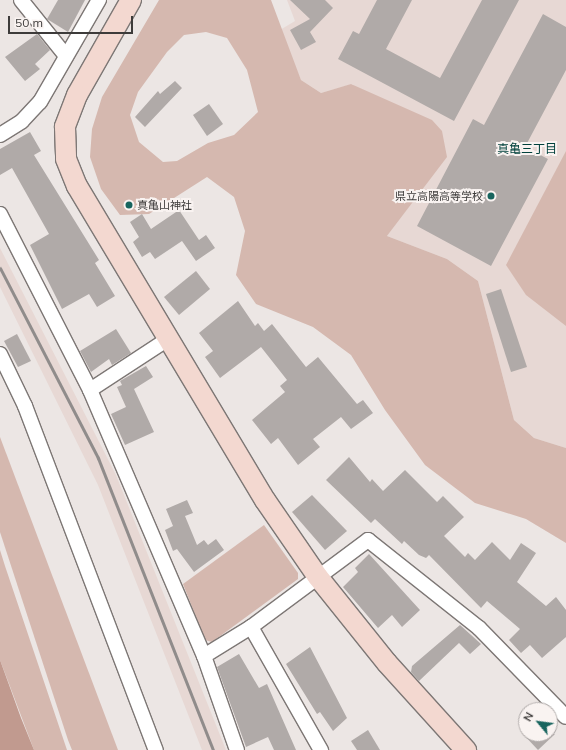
<!DOCTYPE html>
<meta charset="utf-8">
<style>
body{margin:0}
#map{position:relative;width:566px;height:750px;overflow:hidden;background:#ece6e4;font-family:Mulish,"Noto Sans JP",sans-serif}
div>[style]{position:absolute}
.built>*{inset:0;background:#e7d8d4}
.green>*{inset:0;background:#d5b8af}
.water>*{inset:0;background:#c19a8f}
.building>*{inset:0;background:#b0aaa8}
.roads{filter:drop-shadow(1px 0 #7d7775) drop-shadow(-1px 0 #7d7775) drop-shadow(0 1px #7d7775) drop-shadow(0 -1px #7d7775)}
.street>*{height:14px;margin:-7px;padding:0 7px;transform-origin:7px;border-radius:7px;background:#fff}
.secondary>*{height:20px;margin:-10px;padding:0 10px;transform-origin:10px;border-radius:10px;background:#f3d8d0}
.rail>*{height:3px;margin:-1.5px;padding:0 1.5px;transform-origin:1.5px;border-radius:1.5px;background:#908c8b}
.dots>*{width:11px;height:11px;translate:-50% -50%;box-sizing:border-box;border:2px solid #f9f3f1;border-radius:50%}
span{translate:-50% -50%;white-space:nowrap;text-align:center;line-height:1.15;-webkit-text-stroke:4px #f9f3f1;paint-order:stroke}
.poi-label{font-size:11px;color:#3d3b3a}
.right{translate:-100% -50%;text-align:right}
.left{translate:0 -50%;text-align:left}
.neighbourhood-label{font-size:12px;color:#00413c}
.north{position:absolute;left:518px;top:702px;width:40px;height:40px;box-sizing:border-box;background:#f9f3f1;border:1px solid #aea9a8;border-radius:50%;rotate:299deg;font-size:11px;font-weight:700;line-height:16px;text-align:center;color:#3d3b3a}
.north::after{content:'';display:block;margin:auto;width:14px;height:18px;background:#17645e;clip-path:polygon(50% 0,100% 100%,50% 72%,0 100%)}
.scale{position:absolute;left:8px;top:16px;width:125px;height:18px;box-sizing:border-box;border:2px solid #3d3b3a;border-top:0;padding-left:5px;font-size:12px;line-height:14px;white-space:nowrap;color:#3d3b3a;-webkit-text-stroke:3px #f9f3f1;paint-order:stroke}
</style>
<div id="map">
<div class="built">
<div style="clip-path:polygon(287px 0,566px 0,566px 448px,534px 438px,514px 420px,478px 281px,447px 259px,387px 236px,446px 157px,352px 84px,321px 93px,301px 80px,280px 30px,295px 21px)"></div>
<div style="clip-path:polygon(0 248px,116px 475px,226px 750px,202px 750px,98px 485px,0 287px)"></div>
</div>
<div class="green">
<div style="clip-path:polygon(evenodd,159px 0,271px 0,301px 80px,321px 93px,351px 84px,432px 120px,442px 131px,447px 157px,387px 236px,447px 259px,478px 281px,514px 420px,534px 438px,566px 448px,566px 543px,526px 519px,475px 503px,425px 465px,385px 410px,351px 355px,313px 327px,256px 304px,236px 275px,245px 231px,234px 197px,207px 177px,149px 214px,120px 215px,101px 189px,90px 157px,92px 129px,102px 97px,159px 0,206px 32px,227px 38px,247px 70px,258px 112px,234px 135px,208px 143px,177px 161px,163px 162px,139px 142px,130px 115px,138px 92px,167px 52px,184px 35px,206px 32px)"></div>
<div style="clip-path:polygon(566px 151px,566px 326px,526px 295px,506px 265px)"></div>
<div style="clip-path:polygon(0 437px,118px 750px,72px 750px,68px 740px,0 532px)"></div>
<div style="clip-path:polygon(264px 525px,298px 573px,298px 579px,212px 642px,205px 640px,183px 584px)"></div>
<div style="clip-path:polygon(0 550px,5px 566px,67px 750px,34px 750px,0 660px)"></div>
</div>
<div class="water">
<div style="clip-path:polygon(0 660px,21px 718px,34px 750px,0 750px)"></div>
</div>
<div class="building">
<div style="clip-path:polygon(58px 0,85px 0,68px 32px,47px 19px)"></div>
<div style="clip-path:polygon(290px 0,325px 0,333px 8px,310px 32px,316px 42px,301px 50px,290px 30px,310px 19px)"></div>
<div style="clip-path:polygon(377px 0,412px 0,386px 49px,440px 78px,482px 0,519px 0,454px 121px,338px 59px,353px 31px,359px 34px)"></div>
<div style="clip-path:polygon(543px 14px,566px 27px,566px 70px,525px 147px,548px 159px,491px 266px,417px 226px,473px 119px,484px 125px)"></div>
<div style="clip-path:polygon(37px 34px,50px 50px,35px 64px,40px 69px,25px 81px,5px 57px)"></div>
<div style="clip-path:polygon(175px 81px,182px 88px,145px 127px,135px 117px,158px 91px,160px 94px)"></div>
<div style="clip-path:polygon(209px 104px,223px 124px,207px 136px,193px 115px)"></div>
<div style="clip-path:polygon(30px 132px,41px 151px,34px 155px,99px 260px,95px 263px,115px 296px,97px 307px,89px 294px,62px 309px,30px 245px,49px 234px,12px 168px,0 175px,0 149px)"></div>
<div style="clip-path:polygon(179px 210px,199px 240px,206px 235px,215px 248px,196px 261px,182px 241px,155px 259px,150px 252px,142px 257px,133px 242px,139px 237px,130px 222px,142px 214px,151px 229px)"></div>
<div style="clip-path:polygon(196px 271px,210px 289px,179px 315px,164px 297px)"></div>
<div style="clip-path:polygon(501px 289px,527px 367px,511px 372px,486px 294px)"></div>
<div style="clip-path:polygon(238px 301px,255px 326px,258px 323px,264px 331px,272px 324px,306px 367px,318px 357px,357px 404px,363px 400px,373px 413px,351px 429px,341px 417px,313px 439px,320px 447px,298px 465px,278px 438px,271px 444px,252px 420px,285px 392px,280px 386px,287px 380px,261px 347px,220px 378px,205px 357px,213px 351px,199px 333px)"></div>
<div style="clip-path:polygon(116px 329px,131px 353px,112px 365px,109px 359px,91px 372px,80px 351px)"></div>
<div style="clip-path:polygon(17px 334px,31px 361px,18px 367px,4px 341px)"></div>
<div style="clip-path:polygon(146px 366px,153px 377px,134px 389px,154px 432px,125px 445px,111px 414px,126px 407px,117px 387px,122px 385px,120px 381px)"></div>
<div style="clip-path:polygon(349px 457px,370px 482px,372px 479px,383px 491px,405px 470px,437px 502px,443px 496px,464px 517px,444px 536px,465px 557px,468px 553px,475px 560px,492px 542px,510px 560px,521px 543px,536px 553px,517px 582px,546px 606px,556px 597px,566px 610px,566px 637px,542px 658px,530px 645px,521px 653px,509px 640px,520px 629px,487px 601px,481px 608px,429px 555px,426px 558px,419px 555px,404px 541px,402px 544px,375px 519px,371px 523px,326px 480px)"></div>
<div style="clip-path:polygon(312px 495px,347px 531px,325px 550px,292px 512px)"></div>
<div style="clip-path:polygon(187px 500px,193px 513px,185px 516px,197px 545px,204px 540px,208px 545px,216px 539px,224px 550px,194px 572px,177px 549px,173px 551px,165px 530px,173px 526px,166px 509px)"></div>
<div style="clip-path:polygon(369px 554px,420px 610px,402px 627px,392px 615px,378px 628px,343px 587px,358px 572px,355px 568px)"></div>
<div style="clip-path:polygon(460px 625px,481px 644px,470px 654px,459px 643px,419px 681px,411px 672px,412px 666px)"></div>
<div style="clip-path:polygon(310px 647px,347px 718px,333px 731px,320px 712px,317px 714px,286px 664px)"></div>
<div style="clip-path:polygon(239px 654px,259px 688px,267px 684px,296px 750px,274px 750px,268px 737px,246px 747px,217px 667px)"></div>
<div style="clip-path:polygon(368px 730px,380px 750px,357px 750px,351px 741px)"></div>
<div style="clip-path:polygon(523px 734px,555px 734px,538px 750px)"></div>
</div>
<div class="roads">
<div class="street">
<div style="left:21px;top:0;width:72px;rotate:51.2deg"></div>
<div style="left:0;top:135px;width:26px;rotate:-32deg"></div>
<div style="left:22px;top:121px;width:26px;rotate:-47deg"></div>
<div style="left:40px;top:102px;width:118px;rotate:-60deg"></div>
<div style="left:0;top:214px;width:198px;rotate:62.9deg"></div>
<div style="left:90px;top:390px;width:289px;rotate:66.8deg"></div>
<div style="left:204px;top:656px;width:100px;rotate:70.7deg"></div>
<div style="left:0;top:354px;width:58px;rotate:64.3deg"></div>
<div style="left:25px;top:406px;width:368px;rotate:69.2deg"></div>
<div style="left:90px;top:390px;width:93px;rotate:-33.2deg"></div>
<div style="left:251px;top:627px;width:142px;rotate:60.4deg"></div>
<div style="left:204px;top:656px;width:55px;rotate:-31.7deg"></div>
<div style="left:251px;top:627px;width:146px;rotate:-36.6deg"></div>
<div style="left:368px;top:540px;width:142px;rotate:38.4deg"></div>
<div style="left:479px;top:628px;width:124px;rotate:45.7deg"></div>
</div>
<div class="secondary">
<div style="left:131px;top:0;width:109px;rotate:119.6deg"></div>
<div style="left:77px;top:95px;width:34px;rotate:111deg"></div>
<div style="left:65px;top:127px;width:32px;rotate:88deg"></div>
<div style="left:66px;top:159px;width:29px;rotate:68deg"></div>
<div style="left:77px;top:186px;width:366px;rotate:59.1deg"></div>
<div style="left:265px;top:500px;width:93px;rotate:55.5deg"></div>
<div style="left:318px;top:577px;width:110px;rotate:51.3deg"></div>
<div style="left:387px;top:663px;width:118px;rotate:47.8deg"></div>
</div>
</div>
<div class="rail">
<div style="left:0;top:268px;width:214px;rotate:62.7deg"></div>
<div style="left:98px;top:458px;width:314px;rotate:68.5deg"></div>
</div>
<div class="dots">
<div style="left:491px;top:196px;background:#17645e"></div>
<div style="left:129px;top:205px;background:#17645e"></div>
</div>
<div class="poi-label">
<span class="right" style="left:483px;top:196px">県立高陽高等学校</span>
<span class="left" style="left:137px;top:205px">真亀山神社</span>
</div>
<div class="neighbourhood-label">
<span style="left:527px;top:149px">真亀三丁目</span>
</div>
<div class="north">N</div>
<div class="scale">50 m</div>
</div>
